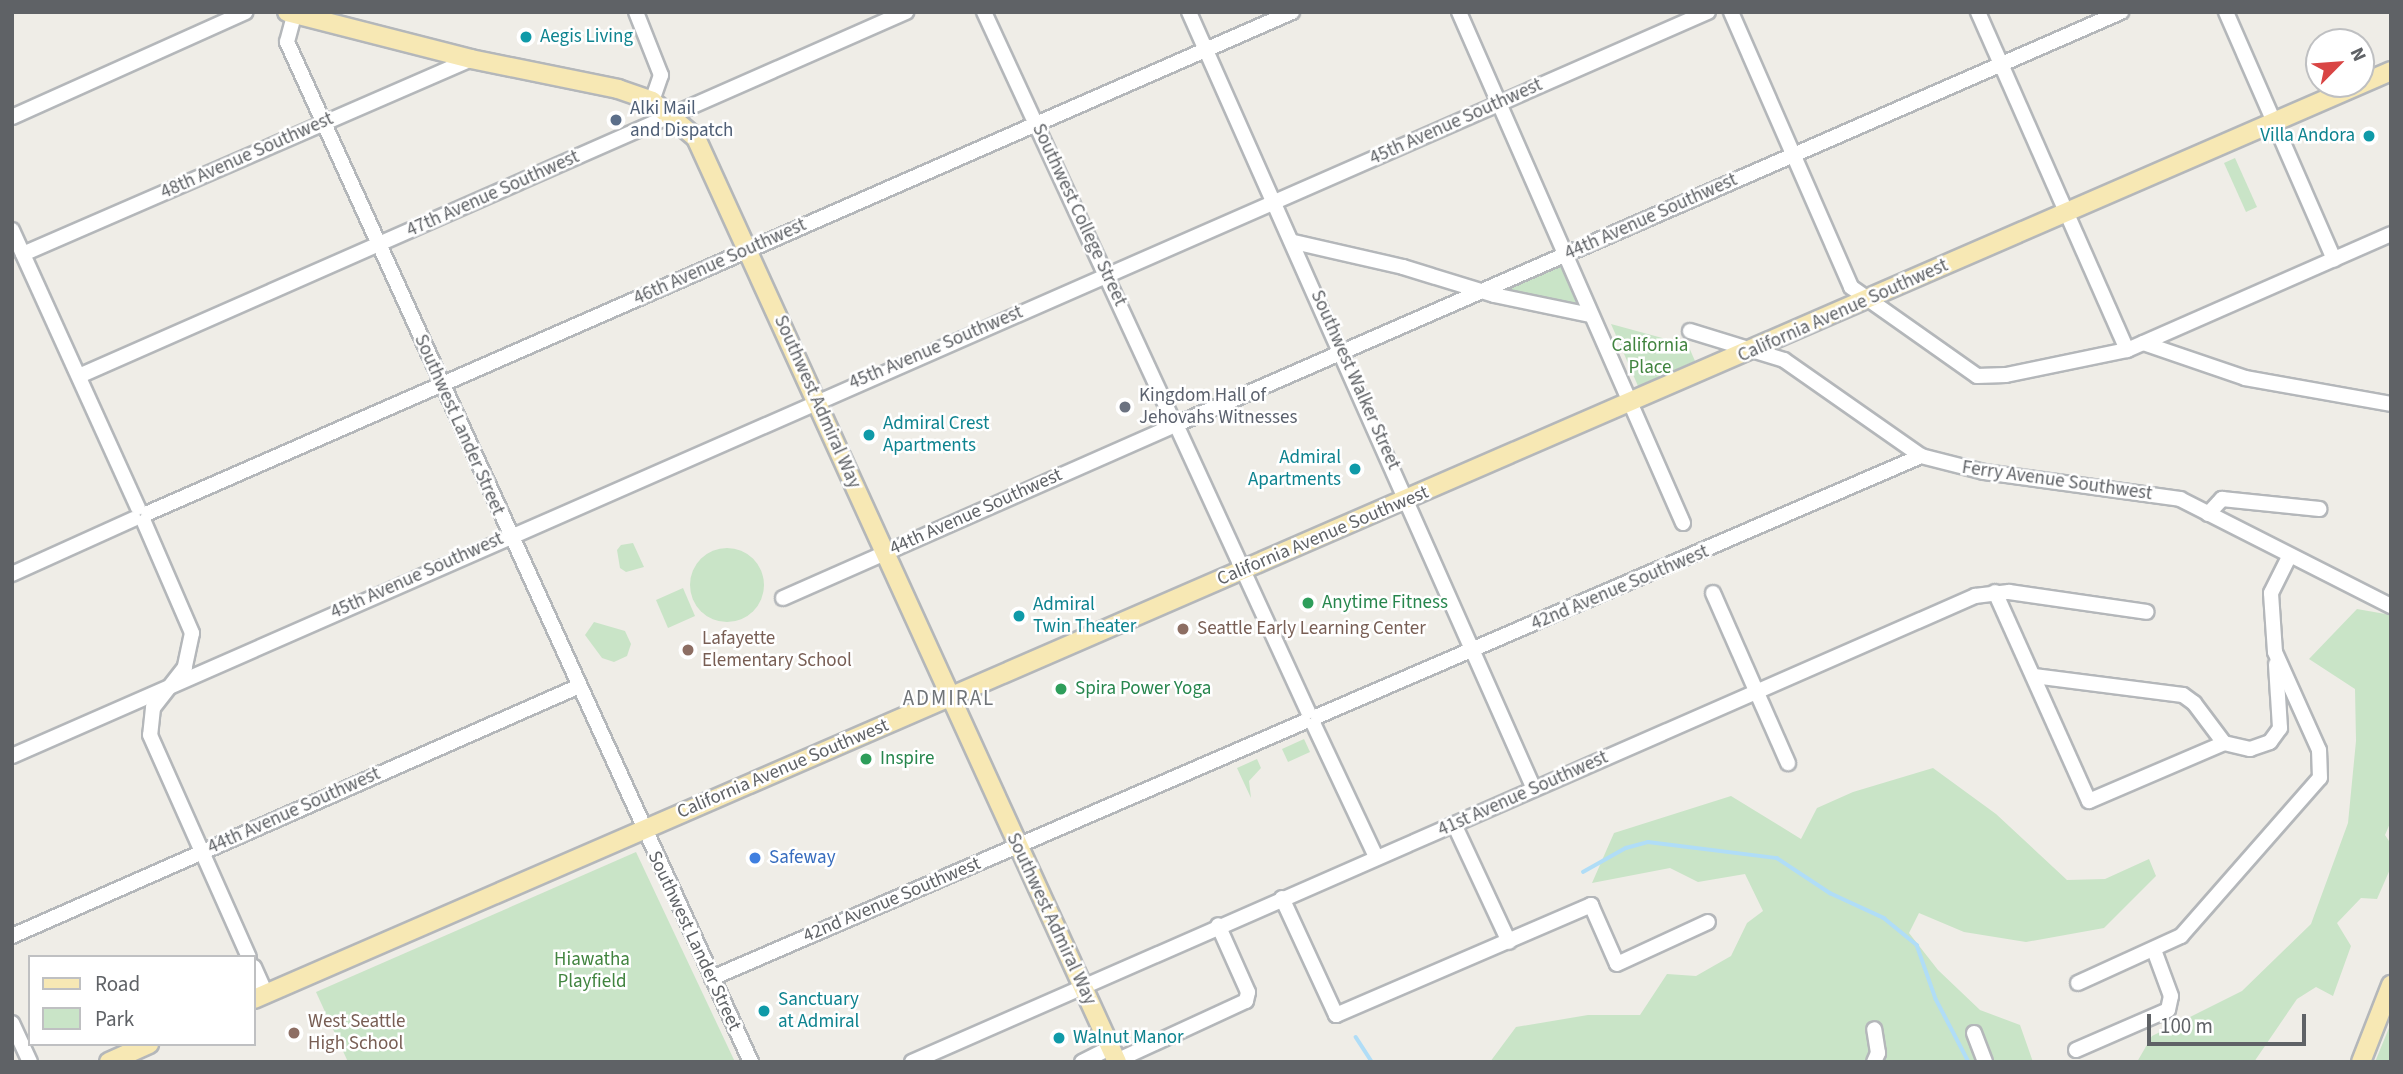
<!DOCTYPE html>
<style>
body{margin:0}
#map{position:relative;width:2403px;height:1074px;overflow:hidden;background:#efede7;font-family:"Source Sans 3",sans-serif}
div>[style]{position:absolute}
.green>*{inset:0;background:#c9e4c7}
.round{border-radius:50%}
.stream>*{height:3.5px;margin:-1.75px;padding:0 1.75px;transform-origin:1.75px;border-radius:1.75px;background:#b0ddf7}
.roads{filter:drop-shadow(2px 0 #b4b7ba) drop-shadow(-2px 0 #b4b7ba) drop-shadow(0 2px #b4b7ba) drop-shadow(0 -2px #b4b7ba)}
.minor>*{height:14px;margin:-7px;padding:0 7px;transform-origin:7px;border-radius:7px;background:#fff}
.major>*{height:18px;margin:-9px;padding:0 9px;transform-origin:9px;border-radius:9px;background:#f7e8b4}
.dots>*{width:19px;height:19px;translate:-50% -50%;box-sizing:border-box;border:4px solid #fff;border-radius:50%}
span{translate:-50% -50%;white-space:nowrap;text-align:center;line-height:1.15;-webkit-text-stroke:5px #fff;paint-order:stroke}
.culture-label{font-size:19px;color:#0d838f}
.left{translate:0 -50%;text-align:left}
.right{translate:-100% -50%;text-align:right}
.service-label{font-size:19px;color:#4e5e75}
.street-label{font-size:19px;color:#5f6266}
.park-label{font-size:19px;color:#41843f}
.worship-label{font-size:19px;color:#5b616d}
.leisure-label{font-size:19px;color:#27864d}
.education-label{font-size:19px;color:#785e54}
.shop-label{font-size:19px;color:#366cbe}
.neighbourhood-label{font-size:21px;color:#707478;letter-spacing:2px}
.frame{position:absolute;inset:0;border:14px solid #5f6266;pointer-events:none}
.legend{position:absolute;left:28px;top:955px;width:228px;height:91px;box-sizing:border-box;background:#fff;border:2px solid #bfc0c2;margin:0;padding:9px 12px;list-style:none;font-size:21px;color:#5f6266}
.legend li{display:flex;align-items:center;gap:14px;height:35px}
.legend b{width:35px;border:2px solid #bfc0c2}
.north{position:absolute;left:2305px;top:28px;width:70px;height:70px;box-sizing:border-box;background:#fff;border:2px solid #bfc0c2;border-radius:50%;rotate:65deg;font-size:19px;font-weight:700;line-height:28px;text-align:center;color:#5f6266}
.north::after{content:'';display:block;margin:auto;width:24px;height:32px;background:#d94544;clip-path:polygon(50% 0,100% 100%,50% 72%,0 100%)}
.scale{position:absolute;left:2147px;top:1014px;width:159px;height:32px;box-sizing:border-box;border:4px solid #5f6266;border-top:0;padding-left:9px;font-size:21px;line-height:24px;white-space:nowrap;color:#5f6266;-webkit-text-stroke:5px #fff;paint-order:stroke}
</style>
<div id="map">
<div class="green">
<div style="clip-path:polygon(2235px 158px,2257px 207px,2246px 212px,2224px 163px)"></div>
<div style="clip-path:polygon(1556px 265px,1565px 268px,1582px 306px,1502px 289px)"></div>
<div style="clip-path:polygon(1611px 324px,1688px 345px,1695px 361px,1638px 386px)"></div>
<div style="clip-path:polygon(633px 543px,644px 567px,626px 572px,620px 568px,617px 550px,621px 545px)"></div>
<div class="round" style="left:690px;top:548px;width:74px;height:74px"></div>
<div style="clip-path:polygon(683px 588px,695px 616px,668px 628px,656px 600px)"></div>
<div style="clip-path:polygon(2357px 609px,2391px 615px,2391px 821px,2385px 835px,2391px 844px,2391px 867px,2377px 899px,2361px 898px,2337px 923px,2351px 946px,2333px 996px,2316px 987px,2297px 999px,2254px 1062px,2137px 1062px,2152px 1036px,2242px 991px,2311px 924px,2348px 823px,2356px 741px,2355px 689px,2309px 659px)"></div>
<div style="clip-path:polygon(594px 622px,625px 631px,631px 644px,627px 656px,614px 662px,602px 658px,585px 635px)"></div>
<div style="clip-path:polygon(1304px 739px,1310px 752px,1288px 762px,1282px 749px)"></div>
<div style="clip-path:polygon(1257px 759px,1261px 768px,1249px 781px,1251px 798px,1237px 768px)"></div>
<div style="clip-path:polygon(1933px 768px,1996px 814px,2067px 880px,2105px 879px,2149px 859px,2156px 876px,2104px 928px,2026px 942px,1964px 932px,1919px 913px,1909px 933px,1938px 970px,1980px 1010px,2020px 1025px,2033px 1062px,1490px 1062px,1516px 1027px,1588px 1015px,1640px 1015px,1667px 974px,1696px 976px,1731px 956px,1747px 923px,1763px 911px,1745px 874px,1698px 882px,1670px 868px,1592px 883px,1614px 833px,1731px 796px,1801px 839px,1817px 808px,1853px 792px)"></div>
<div style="clip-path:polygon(636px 852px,735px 1062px,348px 1062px,316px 992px)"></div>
<div style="clip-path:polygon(2391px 1023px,2391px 1062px,2375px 1062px)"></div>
</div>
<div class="stream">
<div style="left:1583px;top:872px;width:49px;rotate:-29.2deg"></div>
<div style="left:1626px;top:848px;width:23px;rotate:-15deg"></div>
<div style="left:1648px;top:842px;width:130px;rotate:7.1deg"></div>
<div style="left:1777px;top:858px;width:64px;rotate:33.4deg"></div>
<div style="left:1830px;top:893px;width:60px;rotate:24.8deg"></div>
<div style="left:1884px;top:918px;width:43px;rotate:39.3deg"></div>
<div style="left:1917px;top:945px;width:57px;rotate:70.6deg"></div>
<div style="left:1936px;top:999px;width:71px;rotate:62.4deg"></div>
<div style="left:1356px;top:1037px;width:30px;rotate:57deg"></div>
</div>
<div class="roads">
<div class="minor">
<div style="left:295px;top:12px;width:31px;rotate:105deg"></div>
<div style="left:287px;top:42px;width:1121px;rotate:65.54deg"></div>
<div style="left:636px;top:12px;width:68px;rotate:68.4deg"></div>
<div style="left:661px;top:75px;width:28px;rotate:109deg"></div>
<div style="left:984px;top:12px;width:447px;rotate:65.2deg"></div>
<div style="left:1189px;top:12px;width:850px;rotate:66.06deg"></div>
<div style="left:1459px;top:12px;width:558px;rotate:66.33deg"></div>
<div style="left:1731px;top:12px;width:300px;rotate:66.4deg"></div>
<div style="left:1851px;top:287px;width:154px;rotate:35.2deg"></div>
<div style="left:1977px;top:376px;width:29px;rotate:-2deg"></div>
<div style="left:2006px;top:375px;width:124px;rotate:-11.7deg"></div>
<div style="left:2127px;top:350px;width:288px;rotate:-23.7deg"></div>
<div style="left:1978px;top:12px;width:369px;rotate:66.2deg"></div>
<div style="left:2226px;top:12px;width:270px;rotate:66.4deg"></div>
<div style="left:12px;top:117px;width:256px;rotate:-24.2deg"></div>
<div style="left:12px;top:230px;width:305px;rotate:65.6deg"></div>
<div style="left:1294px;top:242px;width:112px;rotate:12.9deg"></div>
<div style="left:1403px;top:267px;width:95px;rotate:17.1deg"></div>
<div style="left:1494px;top:295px;width:99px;rotate:11.7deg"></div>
<div style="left:23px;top:254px;width:489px;rotate:-23.5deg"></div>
<div style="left:1690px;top:331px;width:98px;rotate:17.1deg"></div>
<div style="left:1784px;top:360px;width:167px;rotate:35deg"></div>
<div style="left:1921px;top:456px;width:65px;rotate:14.3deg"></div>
<div style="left:1984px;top:472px;width:198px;rotate:7.8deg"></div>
<div style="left:2180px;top:499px;width:237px;rotate:26.9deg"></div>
<div style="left:2143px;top:343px;width:108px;rotate:18.9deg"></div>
<div style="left:2245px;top:378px;width:148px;rotate:10.1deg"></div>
<div style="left:79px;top:376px;width:904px;rotate:-23.76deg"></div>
<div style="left:1182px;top:422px;width:1025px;rotate:-23.59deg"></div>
<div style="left:1179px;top:431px;width:309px;rotate:65.3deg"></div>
<div style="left:148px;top:513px;width:1249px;rotate:-23.65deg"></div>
<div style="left:2208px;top:514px;width:21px;rotate:-47deg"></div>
<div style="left:2222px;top:499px;width:98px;rotate:5.9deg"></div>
<div style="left:144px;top:522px;width:121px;rotate:66.6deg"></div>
<div style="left:192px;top:633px;width:35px;rotate:102deg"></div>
<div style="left:185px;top:667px;width:52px;rotate:128deg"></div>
<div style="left:153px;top:708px;width:27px;rotate:96deg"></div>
<div style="left:150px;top:735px;width:243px;rotate:66deg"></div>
<div style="left:12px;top:574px;width:134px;rotate:-24.3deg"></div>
<div style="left:1995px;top:592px;width:229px;rotate:65.8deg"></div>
<div style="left:2089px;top:801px;width:147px;rotate:-23.2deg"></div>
<div style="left:2224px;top:743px;width:27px;rotate:13deg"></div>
<div style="left:2250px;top:749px;width:21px;rotate:-19deg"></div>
<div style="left:2270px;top:742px;width:17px;rotate:-54deg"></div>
<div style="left:2280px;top:728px;width:64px;rotate:-93.6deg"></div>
<div style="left:1713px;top:593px;width:186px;rotate:66.2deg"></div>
<div style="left:783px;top:598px;width:422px;rotate:-23.8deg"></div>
<div style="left:2034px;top:676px;width:150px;rotate:7.3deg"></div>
<div style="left:2183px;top:695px;width:14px;rotate:36deg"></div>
<div style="left:2194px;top:703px;width:50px;rotate:53.1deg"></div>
<div style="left:1318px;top:716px;width:657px;rotate:-23.32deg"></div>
<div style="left:1314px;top:725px;width:146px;rotate:64.8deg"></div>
<div style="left:12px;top:756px;width:1852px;rotate:-23.69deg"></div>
<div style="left:1454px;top:824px;width:130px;rotate:65deg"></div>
<div style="left:1282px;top:898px;width:129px;rotate:65.2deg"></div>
<div style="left:1336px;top:1015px;width:278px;rotate:-23.3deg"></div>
<div style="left:1591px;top:905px;width:64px;rotate:66.2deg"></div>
<div style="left:1617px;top:964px;width:100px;rotate:-24.8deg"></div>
<div style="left:12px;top:936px;width:617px;rotate:-23.78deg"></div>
<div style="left:254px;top:967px;width:30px;rotate:66deg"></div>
<div style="left:712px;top:978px;width:645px;rotate:-23.39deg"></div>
<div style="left:2078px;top:983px;width:113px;rotate:-24.5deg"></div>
<div style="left:2181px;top:936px;width:210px;rotate:-48.7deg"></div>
<div style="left:2320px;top:778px;width:28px;rotate:-92deg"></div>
<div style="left:2319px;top:750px;width:107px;rotate:-114.2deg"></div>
<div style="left:2275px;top:652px;width:59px;rotate:-93.9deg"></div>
<div style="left:2271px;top:593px;width:40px;rotate:-63.4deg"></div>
<div style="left:12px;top:1023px;width:43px;rotate:65.2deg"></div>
<div style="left:1974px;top:1033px;width:31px;rotate:69deg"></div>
<div style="left:2076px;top:1050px;width:100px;rotate:-23.5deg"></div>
<div style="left:2168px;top:1010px;width:14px;rotate:-78deg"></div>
<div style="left:2171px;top:996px;width:49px;rotate:-110.3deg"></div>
<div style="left:1116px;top:1061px;width:143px;rotate:-24.8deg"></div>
<div style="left:1246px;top:1001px;width:9px;rotate:-77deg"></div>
<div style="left:1248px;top:992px;width:73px;rotate:-114.1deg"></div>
<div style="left:912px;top:1062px;width:1161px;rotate:-23.67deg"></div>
<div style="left:1975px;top:596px;width:34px;rotate:-7deg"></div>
<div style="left:2009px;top:592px;width:139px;rotate:8.2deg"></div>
<div style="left:1082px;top:1062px;width:31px;rotate:-27deg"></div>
<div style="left:1874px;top:1062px;width:10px;rotate:-66deg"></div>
<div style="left:1878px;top:1053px;width:24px;rotate:-99deg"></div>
</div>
<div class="major">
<div style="left:287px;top:12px;width:190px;rotate:14.3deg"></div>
<div style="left:471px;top:59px;width:150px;rotate:11.5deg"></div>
<div style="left:618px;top:89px;width:36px;rotate:19deg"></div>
<div style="left:652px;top:101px;width:57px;rotate:40.1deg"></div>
<div style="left:696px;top:138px;width:1015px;rotate:65.5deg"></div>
<div style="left:254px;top:999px;width:2330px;rotate:-23.47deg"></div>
<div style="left:109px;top:1062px;width:44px;rotate:-24.2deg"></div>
<div style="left:2361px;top:1062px;width:83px;rotate:-68.7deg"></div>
</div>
</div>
<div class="dots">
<div style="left:526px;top:37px;background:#0f9aa8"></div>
<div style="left:616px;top:120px;background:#5c6f8a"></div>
<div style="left:2369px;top:136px;background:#0f9aa8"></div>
<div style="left:1125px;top:407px;background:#6b7280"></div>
<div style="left:869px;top:435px;background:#0f9aa8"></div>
<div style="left:1355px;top:469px;background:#0f9aa8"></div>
<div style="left:1308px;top:603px;background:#2e9e5b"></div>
<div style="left:1019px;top:616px;background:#0f9aa8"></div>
<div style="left:1183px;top:629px;background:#8d6e63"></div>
<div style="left:688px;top:650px;background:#8d6e63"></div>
<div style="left:1061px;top:689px;background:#2e9e5b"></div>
<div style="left:866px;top:759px;background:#2e9e5b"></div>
<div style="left:755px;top:858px;background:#3f7fe0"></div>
<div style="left:764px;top:1011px;background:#0f9aa8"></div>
<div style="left:294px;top:1033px;background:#8d6e63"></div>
<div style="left:1059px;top:1038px;background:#0f9aa8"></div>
</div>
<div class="culture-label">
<span class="left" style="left:540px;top:37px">Aegis Living</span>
<span class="right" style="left:2355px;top:136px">Villa Andora</span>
<span class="left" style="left:883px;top:435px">Admiral Crest<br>Apartments</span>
<span class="right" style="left:1341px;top:469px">Admiral<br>Apartments</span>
<span class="left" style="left:1033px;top:616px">Admiral<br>Twin Theater</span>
<span class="left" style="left:778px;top:1011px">Sanctuary<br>at Admiral</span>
<span class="left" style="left:1073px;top:1038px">Walnut Manor</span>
</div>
<div class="service-label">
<span class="left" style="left:630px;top:120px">Alki Mail<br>and Dispatch</span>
</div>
<div class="street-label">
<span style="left:1456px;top:122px;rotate:-24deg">45th Avenue Southwest</span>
<span style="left:247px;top:156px;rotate:-24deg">48th Avenue Southwest</span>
<span style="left:493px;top:194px;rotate:-24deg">47th Avenue Southwest</span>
<span style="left:1079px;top:215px;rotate:65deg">Southwest College Street</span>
<span style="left:1651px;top:217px;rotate:-24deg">44th Avenue Southwest</span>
<span style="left:720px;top:262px;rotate:-24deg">46th Avenue Southwest</span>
<span style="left:1843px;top:311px;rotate:-24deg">California Avenue Southwest</span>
<span style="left:936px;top:348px;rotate:-23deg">45th Avenue Southwest</span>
<span style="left:1355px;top:380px;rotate:66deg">Southwest Walker Street</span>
<span style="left:817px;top:402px;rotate:66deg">Southwest Admiral Way</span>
<span style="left:459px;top:425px;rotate:66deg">Southwest Lander Street</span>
<span style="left:2057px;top:481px;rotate:8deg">Ferry Avenue Southwest</span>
<span style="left:976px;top:512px;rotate:-24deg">44th Avenue Southwest</span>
<span style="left:1323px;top:536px;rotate:-23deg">California Avenue Southwest</span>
<span style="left:417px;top:576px;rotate:-24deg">45th Avenue Southwest</span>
<span style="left:1620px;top:588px;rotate:-23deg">42nd Avenue Southwest</span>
<span style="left:783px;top:769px;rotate:-23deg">California Avenue Southwest</span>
<span style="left:1523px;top:794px;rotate:-24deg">41st Avenue Southwest</span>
<span style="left:294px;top:811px;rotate:-24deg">44th Avenue Southwest</span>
<span style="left:892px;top:900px;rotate:-23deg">42nd Avenue Southwest</span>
<span style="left:1051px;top:919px;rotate:65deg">Southwest Admiral Way</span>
<span style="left:694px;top:941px;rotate:65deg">Southwest Lander Street</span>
</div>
<div class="park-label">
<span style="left:1650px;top:357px">California<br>Place</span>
<span style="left:592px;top:971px">Hiawatha<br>Playfield</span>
</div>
<div class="worship-label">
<span class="left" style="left:1139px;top:407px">Kingdom Hall of<br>Jehovahs Witnesses</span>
</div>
<div class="leisure-label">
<span class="left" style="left:1322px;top:603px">Anytime Fitness</span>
<span class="left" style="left:1075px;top:689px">Spira Power Yoga</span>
<span class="left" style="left:880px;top:759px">Inspire</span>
</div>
<div class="education-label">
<span class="left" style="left:1197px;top:629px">Seattle Early Learning Center</span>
<span class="left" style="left:702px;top:650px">Lafayette<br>Elementary School</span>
<span class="left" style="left:308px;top:1033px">West Seattle<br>High School</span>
</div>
<div class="shop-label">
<span class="left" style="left:769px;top:858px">Safeway</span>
</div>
<div class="neighbourhood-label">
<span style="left:949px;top:698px">ADMIRAL</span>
</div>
<div class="frame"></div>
<ul class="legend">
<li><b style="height:9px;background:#f7e8b4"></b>Road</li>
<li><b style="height:19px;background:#c9e4c7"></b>Park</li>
</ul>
<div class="north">N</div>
<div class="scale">100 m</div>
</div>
